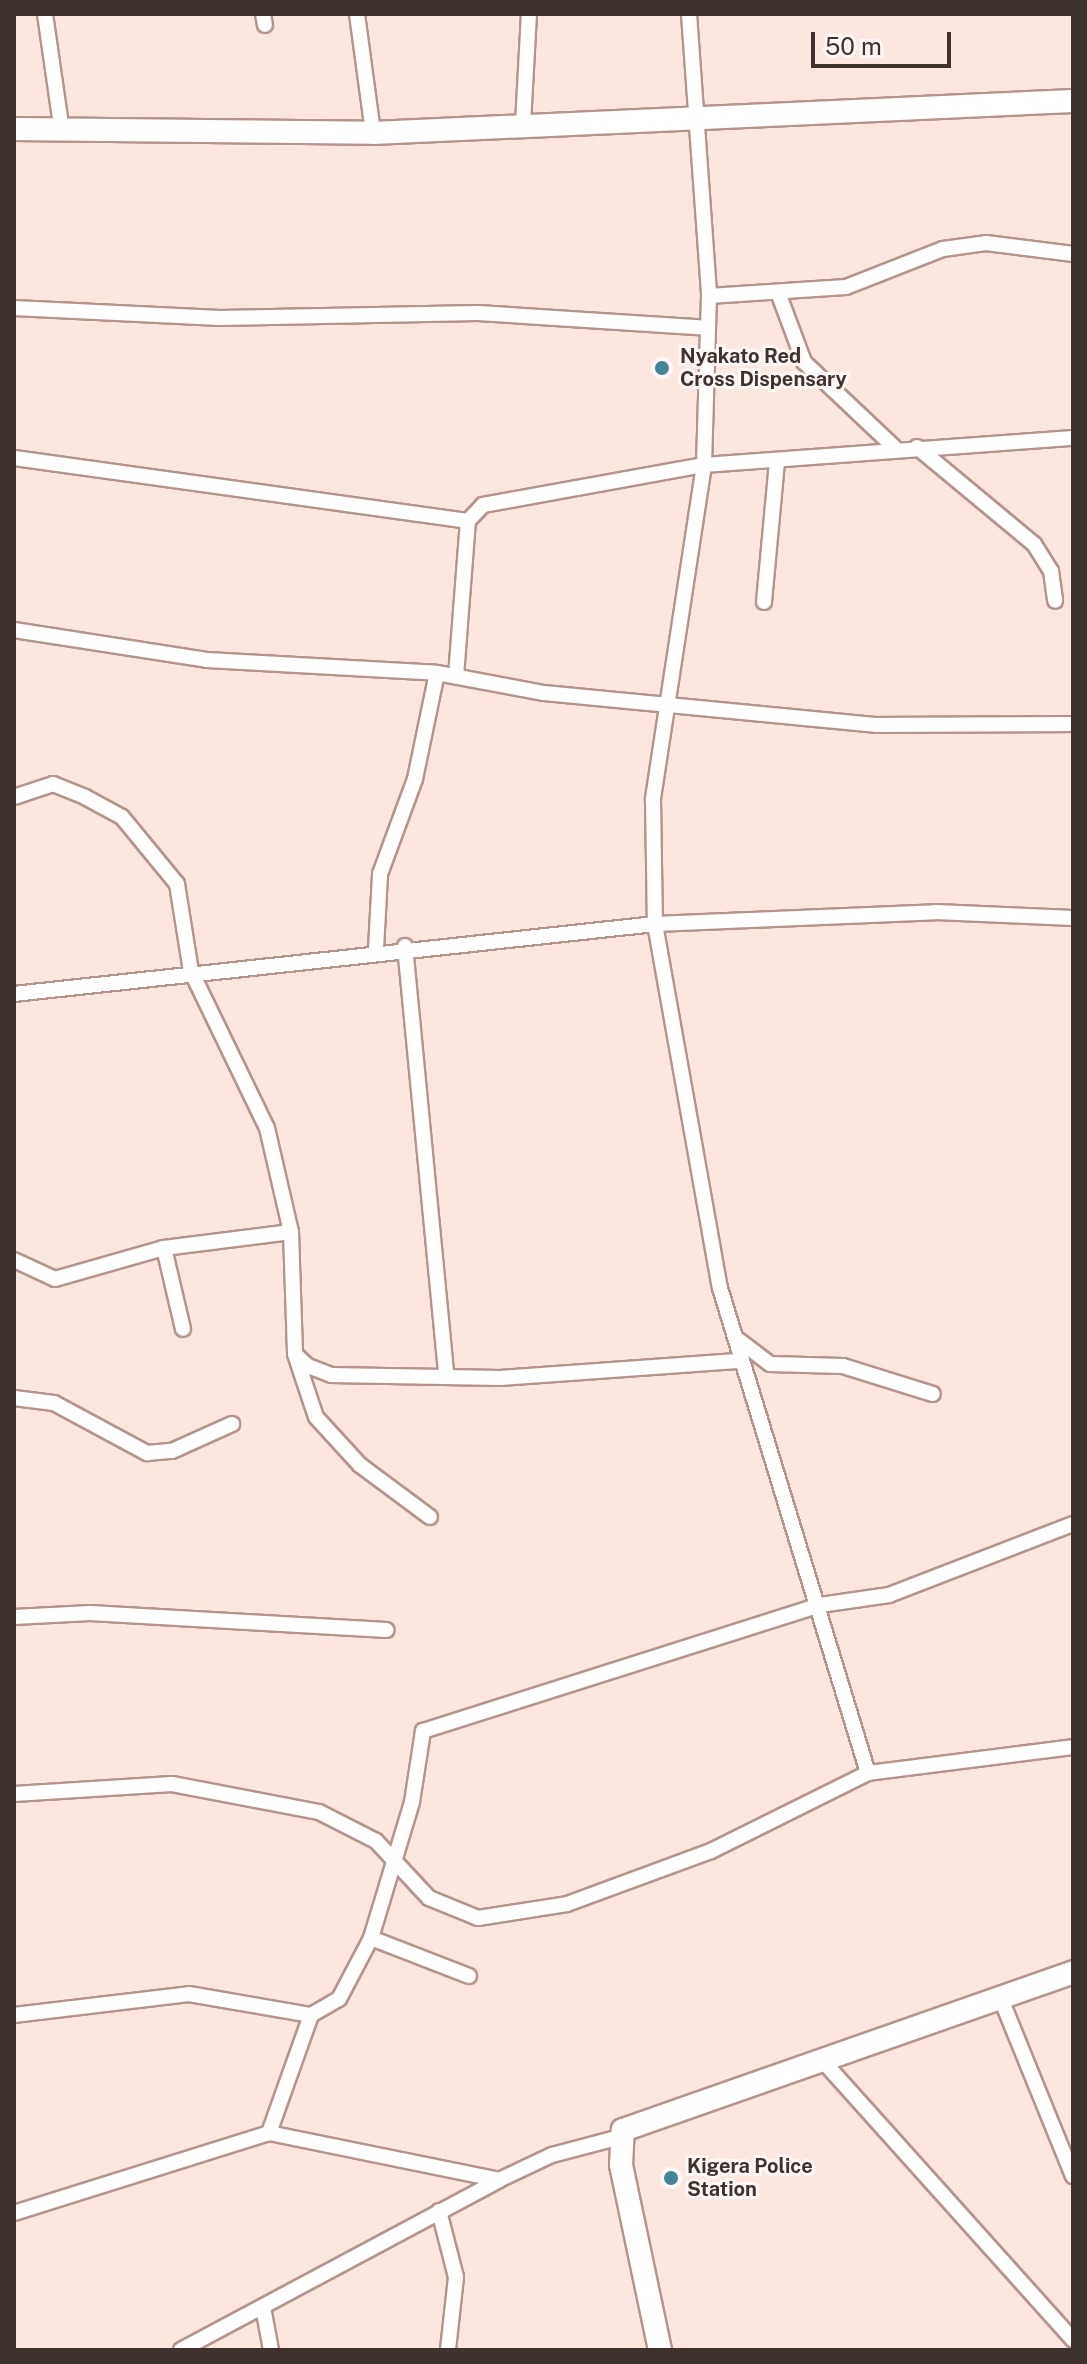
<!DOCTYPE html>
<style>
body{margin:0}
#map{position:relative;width:1087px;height:2364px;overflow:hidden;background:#fbe6e0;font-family:"Public Sans",sans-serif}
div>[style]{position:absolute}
.roads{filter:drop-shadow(2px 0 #b4948b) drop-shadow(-2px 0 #b4948b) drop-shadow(0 2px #b4948b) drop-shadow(0 -2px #b4948b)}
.street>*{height:14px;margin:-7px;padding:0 7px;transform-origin:7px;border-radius:7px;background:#fff}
.secondary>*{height:22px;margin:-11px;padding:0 11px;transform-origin:11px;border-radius:11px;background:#fff}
.dots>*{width:22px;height:22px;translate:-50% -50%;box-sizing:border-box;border:4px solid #fef7f5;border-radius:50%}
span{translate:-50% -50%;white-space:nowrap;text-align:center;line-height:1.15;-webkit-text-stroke:6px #fef7f5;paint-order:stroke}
.poi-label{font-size:20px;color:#3f322e;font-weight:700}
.left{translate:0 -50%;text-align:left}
.frame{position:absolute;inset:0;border:16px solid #3f322e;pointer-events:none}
.scale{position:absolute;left:811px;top:32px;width:140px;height:36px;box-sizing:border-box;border:4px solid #3f322e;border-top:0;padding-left:10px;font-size:24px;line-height:28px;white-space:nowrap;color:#3f322e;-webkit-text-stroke:6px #fef7f5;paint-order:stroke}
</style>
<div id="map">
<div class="roads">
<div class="street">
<div style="left:45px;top:14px;width:119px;rotate:81.8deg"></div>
<div style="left:263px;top:14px;width:11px;rotate:80deg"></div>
<div style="left:357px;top:14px;width:120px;rotate:82.3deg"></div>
<div style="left:689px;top:14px;width:283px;rotate:85.9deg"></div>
<div style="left:709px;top:296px;width:169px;rotate:91.7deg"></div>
<div style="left:704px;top:465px;width:339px;rotate:98.7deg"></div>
<div style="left:653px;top:800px;width:124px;rotate:89.1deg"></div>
<div style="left:655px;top:924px;width:370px;rotate:79.9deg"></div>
<div style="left:720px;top:1288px;width:507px;rotate:73.03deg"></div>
<div style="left:523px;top:124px;width:110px;rotate:-86.9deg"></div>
<div style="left:779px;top:295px;width:72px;rotate:69.5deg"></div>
<div style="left:804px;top:362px;width:124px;rotate:43.4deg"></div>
<div style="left:709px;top:296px;width:137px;rotate:-3.8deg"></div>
<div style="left:846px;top:287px;width:104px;rotate:-21.4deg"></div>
<div style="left:943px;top:249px;width:43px;rotate:-7.9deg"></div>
<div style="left:986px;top:243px;width:88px;rotate:7.2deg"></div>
<div style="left:14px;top:308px;width:206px;rotate:2.8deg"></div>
<div style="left:220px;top:318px;width:258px;rotate:-1.1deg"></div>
<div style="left:478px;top:313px;width:229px;rotate:3.7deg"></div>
<div style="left:917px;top:447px;width:152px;rotate:39.7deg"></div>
<div style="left:1034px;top:544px;width:32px;rotate:58deg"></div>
<div style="left:1051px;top:571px;width:30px;rotate:82deg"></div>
<div style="left:14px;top:458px;width:458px;rotate:7.9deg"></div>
<div style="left:764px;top:602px;width:142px;rotate:-84.7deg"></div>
<div style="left:14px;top:630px;width:195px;rotate:8.8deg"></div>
<div style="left:207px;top:660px;width:230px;rotate:3.2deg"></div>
<div style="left:437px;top:673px;width:109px;rotate:10.6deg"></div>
<div style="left:544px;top:693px;width:335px;rotate:5.5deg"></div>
<div style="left:877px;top:725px;width:196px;rotate:-0.3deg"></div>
<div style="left:456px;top:676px;width:155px;rotate:-85.6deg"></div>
<div style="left:468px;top:521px;width:22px;rotate:-47deg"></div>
<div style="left:483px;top:505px;width:225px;rotate:-10.3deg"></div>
<div style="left:704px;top:465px;width:370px;rotate:-4.2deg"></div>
<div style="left:14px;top:797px;width:41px;rotate:-18.4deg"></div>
<div style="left:53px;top:784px;width:35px;rotate:22deg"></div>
<div style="left:85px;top:797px;width:42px;rotate:28.4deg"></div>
<div style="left:122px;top:817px;width:87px;rotate:50.6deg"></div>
<div style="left:177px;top:884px;width:88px;rotate:80.9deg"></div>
<div style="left:191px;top:971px;width:174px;rotate:64.2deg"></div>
<div style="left:267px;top:1128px;width:107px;rotate:77deg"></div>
<div style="left:291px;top:1232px;width:122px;rotate:88.1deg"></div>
<div style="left:295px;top:1354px;width:18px;rotate:43deg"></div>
<div style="left:308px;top:1366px;width:25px;rotate:21deg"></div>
<div style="left:331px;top:1375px;width:169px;rotate:1deg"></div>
<div style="left:500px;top:1378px;width:241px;rotate:-4.1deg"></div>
<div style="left:405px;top:946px;width:430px;rotate:84.5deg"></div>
<div style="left:376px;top:949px;width:75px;rotate:-86.9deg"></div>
<div style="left:380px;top:874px;width:101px;rotate:-69.8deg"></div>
<div style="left:415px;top:779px;width:108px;rotate:-78.3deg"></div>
<div style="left:14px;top:994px;width:645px;rotate:-6.23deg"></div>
<div style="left:655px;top:924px;width:281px;rotate:-2.4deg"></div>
<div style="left:936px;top:912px;width:137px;rotate:2.5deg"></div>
<div style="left:164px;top:1248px;width:83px;rotate:76.8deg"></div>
<div style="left:14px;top:1260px;width:45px;rotate:24.9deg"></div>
<div style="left:55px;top:1279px;width:113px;rotate:-15.9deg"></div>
<div style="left:164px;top:1248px;width:128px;rotate:-7.2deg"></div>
<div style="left:736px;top:1338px;width:43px;rotate:37.4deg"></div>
<div style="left:770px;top:1364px;width:73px;rotate:1.6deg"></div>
<div style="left:843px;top:1366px;width:94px;rotate:17.3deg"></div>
<div style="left:296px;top:1357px;width:63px;rotate:71.6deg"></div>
<div style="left:316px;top:1417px;width:65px;rotate:47.5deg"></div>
<div style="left:360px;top:1465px;width:87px;rotate:36.6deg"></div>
<div style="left:14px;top:1398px;width:40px;rotate:7.1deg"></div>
<div style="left:54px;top:1403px;width:106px;rotate:28.3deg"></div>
<div style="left:147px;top:1453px;width:25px;rotate:-5deg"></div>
<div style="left:172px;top:1451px;width:66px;rotate:-24.2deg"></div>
<div style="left:14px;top:1617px;width:76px;rotate:-3deg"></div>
<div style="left:90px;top:1613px;width:297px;rotate:3.3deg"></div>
<div style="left:14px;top:1794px;width:158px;rotate:-3.6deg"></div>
<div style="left:172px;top:1784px;width:150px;rotate:10.8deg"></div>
<div style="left:319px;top:1812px;width:64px;rotate:27deg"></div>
<div style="left:376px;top:1841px;width:78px;rotate:47.1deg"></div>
<div style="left:429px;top:1898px;width:53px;rotate:22.2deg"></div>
<div style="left:478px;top:1918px;width:90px;rotate:-8.9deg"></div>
<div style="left:567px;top:1904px;width:153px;rotate:-20.2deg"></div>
<div style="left:711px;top:1851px;width:175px;rotate:-26.4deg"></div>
<div style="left:868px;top:1773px;width:207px;rotate:-7.2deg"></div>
<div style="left:371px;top:1938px;width:105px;rotate:21.2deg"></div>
<div style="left:1001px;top:1999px;width:191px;rotate:67.9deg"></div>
<div style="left:14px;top:2015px;width:176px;rotate:-6.8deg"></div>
<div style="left:189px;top:1994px;width:124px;rotate:9.8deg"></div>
<div style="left:311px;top:2015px;width:32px;rotate:-30deg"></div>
<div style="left:339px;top:1999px;width:69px;rotate:-62.3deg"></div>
<div style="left:371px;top:1938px;width:142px;rotate:-73.2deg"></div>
<div style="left:412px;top:1802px;width:72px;rotate:-81.2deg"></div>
<div style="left:423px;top:1731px;width:417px;rotate:-17.6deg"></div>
<div style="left:820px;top:1605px;width:70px;rotate:-8.2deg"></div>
<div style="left:889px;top:1595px;width:197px;rotate:-21.1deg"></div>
<div style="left:822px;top:2060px;width:376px;rotate:48.1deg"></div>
<div style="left:269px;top:2133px;width:125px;rotate:-70.4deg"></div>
<div style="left:439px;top:2211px;width:68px;rotate:75.6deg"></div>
<div style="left:456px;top:2277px;width:73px;rotate:96.3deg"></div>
<div style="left:14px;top:2213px;width:267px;rotate:-17.4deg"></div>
<div style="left:269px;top:2133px;width:235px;rotate:11.5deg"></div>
<div style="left:263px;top:2307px;width:44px;rotate:79.5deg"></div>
<div style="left:181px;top:2350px;width:361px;rotate:-28.1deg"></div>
<div style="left:499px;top:2180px;width:59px;rotate:-25.3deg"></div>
<div style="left:552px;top:2155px;width:70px;rotate:-14.8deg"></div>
</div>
<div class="secondary">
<div style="left:14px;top:129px;width:359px;rotate:0.6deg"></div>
<div style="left:373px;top:133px;width:701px;rotate:-2.62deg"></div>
<div style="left:660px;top:2350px;width:189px;rotate:-101.9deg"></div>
<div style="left:621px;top:2165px;width:35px;rotate:-87deg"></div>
<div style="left:623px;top:2130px;width:477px;rotate:-19.3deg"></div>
</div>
</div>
<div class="dots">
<div style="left:662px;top:368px;background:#428595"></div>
<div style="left:671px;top:2178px;background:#428595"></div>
</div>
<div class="poi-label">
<span class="left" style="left:680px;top:368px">Nyakato Red<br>Cross Dispensary</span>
<span class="left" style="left:687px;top:2178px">Kigera Police<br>Station</span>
</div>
<div class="frame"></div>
<div class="scale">50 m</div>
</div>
